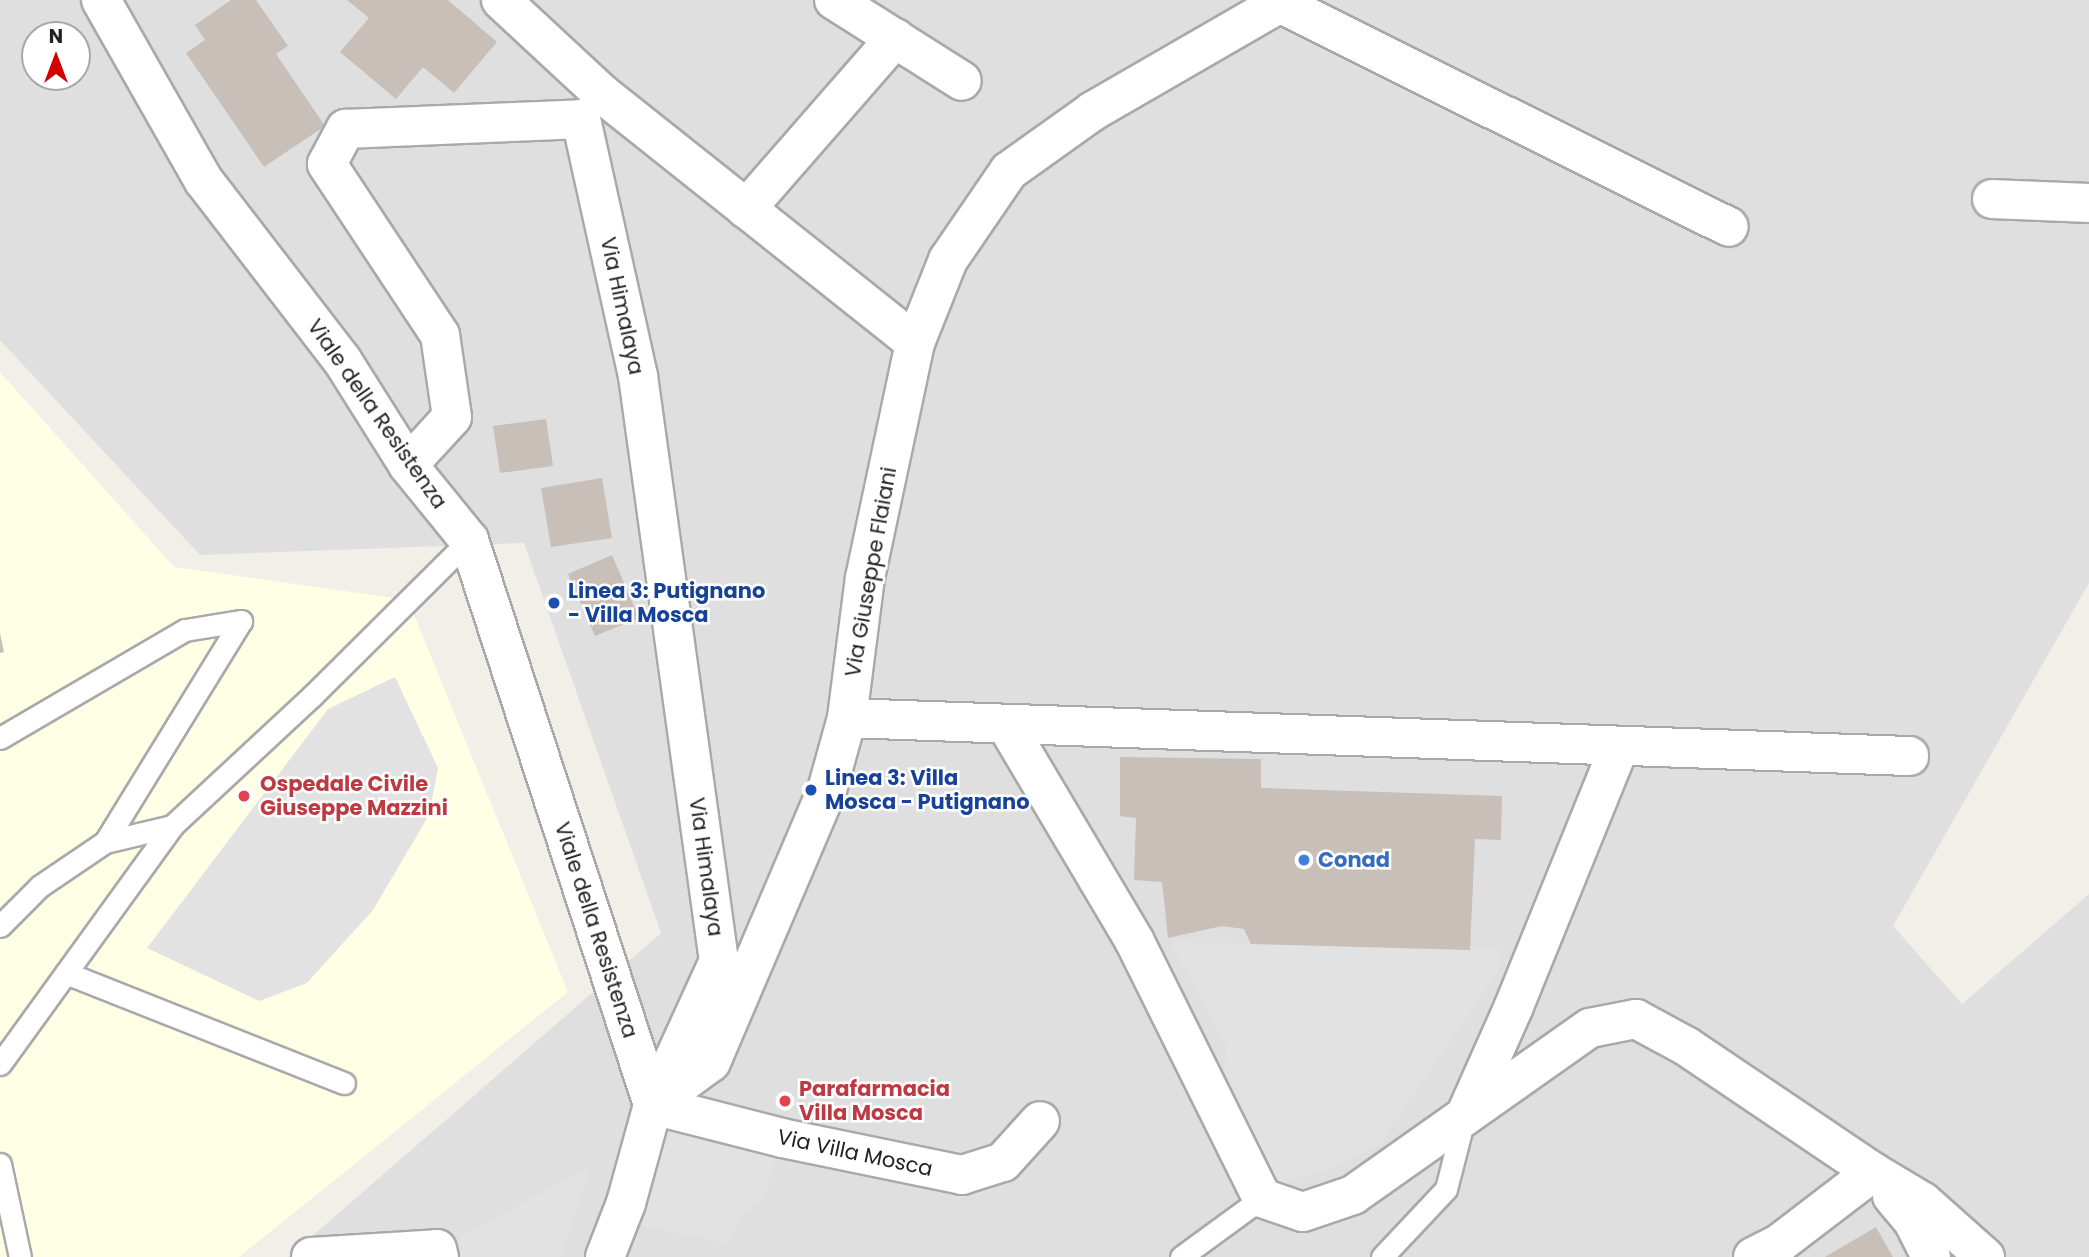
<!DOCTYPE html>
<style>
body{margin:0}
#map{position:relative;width:2089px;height:1257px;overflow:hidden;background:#f2efe9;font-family:Poppins,sans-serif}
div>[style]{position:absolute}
.residential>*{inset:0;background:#e0dfdf}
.education>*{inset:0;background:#ffffe5}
.parking>*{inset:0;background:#e2e2e2}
.building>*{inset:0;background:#c7bfb8}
.roads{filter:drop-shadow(2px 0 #a9a9a9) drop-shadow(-2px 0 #a9a9a9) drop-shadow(0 2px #a9a9a9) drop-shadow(0 -2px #a9a9a9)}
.service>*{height:21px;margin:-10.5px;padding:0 10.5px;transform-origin:10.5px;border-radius:10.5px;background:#fff}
.minor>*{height:38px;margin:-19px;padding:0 19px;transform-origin:19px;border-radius:19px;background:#fff}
.tertiary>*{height:38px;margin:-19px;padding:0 19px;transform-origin:19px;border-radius:19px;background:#fff}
.dots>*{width:19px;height:19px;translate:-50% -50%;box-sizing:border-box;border:4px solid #fff;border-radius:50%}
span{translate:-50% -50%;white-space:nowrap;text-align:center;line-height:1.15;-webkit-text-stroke:5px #fff;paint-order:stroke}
.street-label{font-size:21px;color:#222}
.transit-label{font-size:21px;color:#164399;font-weight:700}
.left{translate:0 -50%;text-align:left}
.health-label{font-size:21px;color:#be3a42;font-weight:700}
.shop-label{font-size:21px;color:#366cbe;font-weight:700}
.north{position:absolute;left:21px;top:21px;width:70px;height:70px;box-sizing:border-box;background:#fff;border:2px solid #a7a7a7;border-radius:50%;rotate:0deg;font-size:19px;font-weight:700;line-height:28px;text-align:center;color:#222}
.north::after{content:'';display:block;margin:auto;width:24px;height:32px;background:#d40000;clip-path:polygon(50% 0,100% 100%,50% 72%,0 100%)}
</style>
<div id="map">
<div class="residential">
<div style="clip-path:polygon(evenodd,0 0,2089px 0,2089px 583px,1893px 926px,1962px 1004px,2089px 894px,2089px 1257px,288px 1257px,661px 933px,524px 543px,200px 555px,0 340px,0 0,35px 35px,77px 35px,77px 77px,35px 77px,35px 35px)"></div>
</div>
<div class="education">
<div style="clip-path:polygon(0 372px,174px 567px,408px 600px,568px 992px,239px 1257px,0 1257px)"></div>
</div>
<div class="parking">
<div style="clip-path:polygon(395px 677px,438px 768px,429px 815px,373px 910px,307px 983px,259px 1001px,147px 948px,328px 709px)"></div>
<div style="clip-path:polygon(1170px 942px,1499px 950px,1501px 966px,1379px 1145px,1344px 1163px,1259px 1191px,1220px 1113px,1227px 1046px)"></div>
<div style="clip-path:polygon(653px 1105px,782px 1138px,763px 1200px,743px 1214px,727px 1243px,619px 1221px)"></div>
<div style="clip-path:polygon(590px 1167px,561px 1257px,439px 1257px,437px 1249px)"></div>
</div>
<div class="building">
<div style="clip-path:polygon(231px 0,256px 0,288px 46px,276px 54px,325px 126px,264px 167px,186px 53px,205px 40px,195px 25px)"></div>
<div style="clip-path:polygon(347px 0,448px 0,497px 42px,454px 93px,423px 67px,396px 99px,340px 52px,369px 18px)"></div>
<div style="clip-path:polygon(546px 419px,553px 466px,500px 473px,493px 426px)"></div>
<div style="clip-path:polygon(602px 478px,612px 538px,551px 547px,541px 488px)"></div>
<div style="clip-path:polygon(612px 555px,639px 618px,595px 636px,568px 574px)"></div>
<div style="clip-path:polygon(0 633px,4px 652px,0 653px)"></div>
<div style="clip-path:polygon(1120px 757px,1261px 759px,1261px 788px,1502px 796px,1501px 840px,1475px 839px,1470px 950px,1251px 944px,1244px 929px,1222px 926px,1168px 938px,1162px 882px,1134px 880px,1136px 818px,1120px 816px)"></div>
<div style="clip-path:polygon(1876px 1227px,1893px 1257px,1825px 1257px)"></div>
</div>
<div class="roads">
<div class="service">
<div style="left:0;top:738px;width:214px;rotate:-30.3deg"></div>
<div style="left:185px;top:630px;width:57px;rotate:-9.1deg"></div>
<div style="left:105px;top:842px;width:259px;rotate:-58.4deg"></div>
<div style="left:0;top:926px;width:57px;rotate:-45deg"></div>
<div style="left:40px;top:886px;width:78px;rotate:-34.1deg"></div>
<div style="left:105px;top:842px;width:69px;rotate:-13.4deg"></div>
<div style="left:66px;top:973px;width:299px;rotate:21.6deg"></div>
<div style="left:0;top:1064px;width:294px;rotate:-54.1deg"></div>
<div style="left:172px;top:826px;width:191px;rotate:-42.9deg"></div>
<div style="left:312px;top:696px;width:221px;rotate:-44.8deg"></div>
<div style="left:0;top:1164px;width:95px;rotate:77.9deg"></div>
<div style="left:1181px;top:1257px;width:100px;rotate:-36.1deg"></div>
<div style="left:1382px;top:1257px;width:93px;rotate:-46.7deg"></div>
<div style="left:1446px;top:1189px;width:72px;rotate:-75.6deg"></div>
</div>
<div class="minor">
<div style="left:501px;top:0;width:137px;rotate:42.9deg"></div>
<div style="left:601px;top:93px;width:401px;rotate:38.5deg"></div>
<div style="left:834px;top:0;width:151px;rotate:32.3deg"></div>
<div style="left:1281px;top:4px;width:500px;rotate:26.46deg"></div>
<div style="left:1992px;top:199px;width:97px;rotate:2.4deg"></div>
<div style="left:746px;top:209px;width:227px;rotate:-48.9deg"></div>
<div style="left:408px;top:465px;width:65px;rotate:-47.5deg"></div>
<div style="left:452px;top:417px;width:83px;rotate:-98.3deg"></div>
<div style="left:440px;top:335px;width:205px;rotate:-123.5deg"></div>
<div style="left:327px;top:164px;width:40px;rotate:-62deg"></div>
<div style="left:346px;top:129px;width:235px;rotate:-2.4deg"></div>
<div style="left:581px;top:119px;width:263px;rotate:77.5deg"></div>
<div style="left:638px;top:376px;width:591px;rotate:82.12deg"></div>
<div style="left:719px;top:961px;width:158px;rotate:114.6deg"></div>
<div style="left:847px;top:718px;width:1063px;rotate:2.05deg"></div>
<div style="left:1007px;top:726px;width:249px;rotate:59.3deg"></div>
<div style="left:1134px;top:940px;width:288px;rotate:63.6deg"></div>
<div style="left:1262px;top:1198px;width:43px;rotate:18.9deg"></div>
<div style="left:1303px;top:1212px;width:53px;rotate:-18.8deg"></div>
<div style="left:1353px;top:1195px;width:290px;rotate:-35.2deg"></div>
<div style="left:1590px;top:1028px;width:47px;rotate:-11.1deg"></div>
<div style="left:1636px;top:1019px;width:57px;rotate:28.4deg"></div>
<div style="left:1686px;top:1046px;width:225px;rotate:34deg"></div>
<div style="left:1873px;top:1172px;width:58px;rotate:31deg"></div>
<div style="left:1923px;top:1202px;width:83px;rotate:41.6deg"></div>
<div style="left:655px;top:1103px;width:69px;rotate:-36.2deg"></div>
<div style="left:711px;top:1062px;width:296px;rotate:-66.9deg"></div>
<div style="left:827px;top:790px;width:75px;rotate:-74.5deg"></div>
<div style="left:847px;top:718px;width:141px;rotate:-82.7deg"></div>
<div style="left:865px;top:578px;width:240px;rotate:-78deg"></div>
<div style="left:915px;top:343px;width:89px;rotate:-68.3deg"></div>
<div style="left:948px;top:260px;width:108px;rotate:-55.6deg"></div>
<div style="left:1009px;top:171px;width:103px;rotate:-35.5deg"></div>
<div style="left:1093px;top:111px;width:222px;rotate:-30deg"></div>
<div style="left:653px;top:1105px;width:133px;rotate:14.3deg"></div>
<div style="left:782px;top:1138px;width:184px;rotate:11.6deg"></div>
<div style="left:962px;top:1175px;width:43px;rotate:-17.6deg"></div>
<div style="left:1003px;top:1162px;width:55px;rotate:-47.9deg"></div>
<div style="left:1466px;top:1114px;width:118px;rotate:-66deg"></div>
<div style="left:1514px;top:1006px;width:279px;rotate:-67.9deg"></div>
<div style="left:1892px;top:1196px;width:33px;rotate:50deg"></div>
<div style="left:1913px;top:1221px;width:40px;rotate:63.4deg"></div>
<div style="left:311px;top:1257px;width:126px;rotate:-3.6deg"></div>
<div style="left:437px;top:1249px;width:8px;rotate:76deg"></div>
<div style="left:1753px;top:1257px;width:30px;rotate:-27deg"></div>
<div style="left:1780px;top:1243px;width:117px;rotate:-37.4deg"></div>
</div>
<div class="tertiary">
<div style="left:101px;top:0;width:208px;rotate:60.4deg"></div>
<div style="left:204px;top:181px;width:226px;rotate:52.4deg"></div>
<div style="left:342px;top:360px;width:124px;rotate:57.8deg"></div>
<div style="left:408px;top:465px;width:97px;rotate:50.9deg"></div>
<div style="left:469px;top:540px;width:594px;rotate:71.96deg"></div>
<div style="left:653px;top:1105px;width:102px;rotate:105.4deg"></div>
<div style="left:626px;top:1203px;width:58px;rotate:111.3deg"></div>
</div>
</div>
<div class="dots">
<div style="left:554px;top:603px;background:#1a4fb4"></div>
<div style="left:811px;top:790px;background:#1a4fb4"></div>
<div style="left:244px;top:796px;background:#e0444e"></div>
<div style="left:1304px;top:860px;background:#3f7fe0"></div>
<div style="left:785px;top:1101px;background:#e0444e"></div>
</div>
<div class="street-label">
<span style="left:622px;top:306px;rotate:78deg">Via Himalaya</span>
<span style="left:377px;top:414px;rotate:55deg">Viale della Resistenza</span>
<span style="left:871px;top:572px;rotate:-80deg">Via Giuseppe Flaiani</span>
<span style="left:706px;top:867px;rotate:82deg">Via Himalaya</span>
<span style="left:596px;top:930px;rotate:72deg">Viale della Resistenza</span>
<span style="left:855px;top:1153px;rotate:12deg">Via Villa Mosca</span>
</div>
<div class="transit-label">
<span class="left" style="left:568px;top:603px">Linea 3: Putignano<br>- Villa Mosca</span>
<span class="left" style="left:825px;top:790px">Linea 3: Villa<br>Mosca - Putignano</span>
</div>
<div class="health-label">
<span class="left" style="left:260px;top:796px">Ospedale Civile<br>Giuseppe Mazzini</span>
<span class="left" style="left:799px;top:1101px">Parafarmacia<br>Villa Mosca</span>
</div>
<div class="shop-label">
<span class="left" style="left:1318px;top:860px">Conad</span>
</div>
<div class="north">N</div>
</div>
